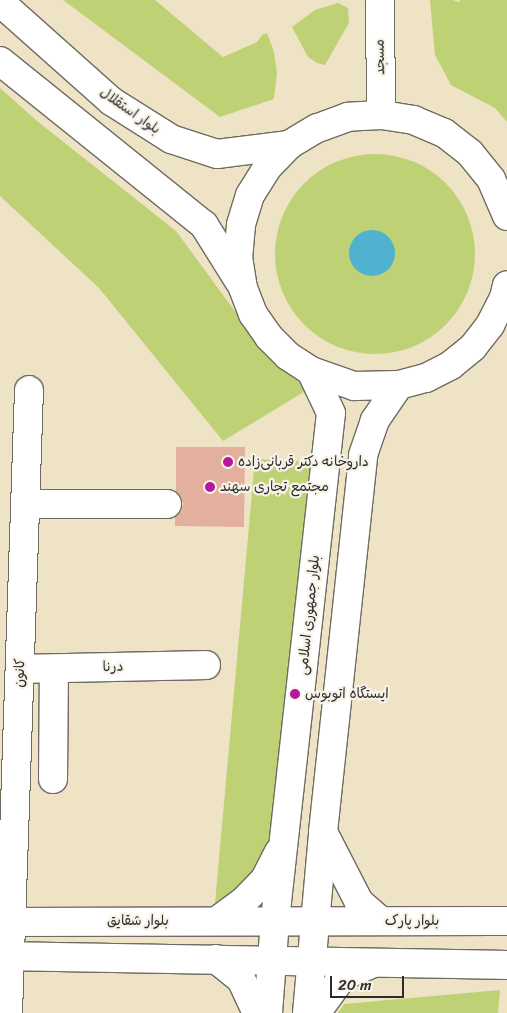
<!DOCTYPE html>
<meta charset="utf-8">
<style>
body{margin:0}
#map{position:relative;width:507px;height:1013px;overflow:hidden;background:#efe3c6;font-family:Sriracha,"Playpen Sans Arabic",sans-serif}
div>[style]{position:absolute}
.green>*{inset:0;background:#bed275}
.round{border-radius:50%}
.water>*{inset:0;background:#50b2cf}
.building>*{inset:0;background:#e3b09e}
.roads{filter:drop-shadow(1px 0 #706b61) drop-shadow(-1px 0 #706b61) drop-shadow(0 1px #706b61) drop-shadow(0 -1px #706b61)}
.minor>*{height:28px;margin:-14px;padding:0 14px;transform-origin:14px;border-radius:14px;background:#fff}
.dots>*{width:14px;height:14px;translate:-50% -50%;box-sizing:border-box;border:2px solid #f7f3e8;border-radius:50%}
span{translate:-50% -50%;white-space:nowrap;text-align:center;line-height:1.15;-webkit-text-stroke:4.5px #f7f3e8;paint-order:stroke}
.street-label{font-size:14px;color:#2b2b2b}
.poi-label{font-size:14px;color:#2b2b2b}
.left{translate:0 -50%;text-align:left}
.scale{position:absolute;left:330px;top:976px;width:74px;height:22px;box-sizing:border-box;border:2px solid #2b2b2b;border-top:0;padding-left:6px;font-size:15px;line-height:18px;white-space:nowrap;color:#2b2b2b;-webkit-text-stroke:4px #f7f3e8;paint-order:stroke}
</style>
<div id="map">
<div class="green">
<div style="clip-path:polygon(63px 0,155px 0,223px 57px,257px 42px,262px 35px,267px 33px,274px 52px,277px 73px,274px 99px,220px 117px)"></div>
<div style="clip-path:polygon(430px 0,453px 0,459px 2px,460px 0,507px 0,507px 122px,495px 108px,451px 85px,435px 55px)"></div>
<div style="clip-path:polygon(338px 3px,348px 8px,349px 23px,325px 65px,317px 63px,308px 57px,292px 27px,315px 10px)"></div>
<div style="clip-path:polygon(0 88px,37px 121px,176px 231px,251px 333px,307px 390px,223px 441px,99px 288px,0 196px)"></div>
<div class="round" style="left:275px;top:154px;width:200px;height:200px"></div>
<div style="clip-path:polygon(255px 459px,317px 462px,272px 845px,241px 890px,215px 903px)"></div>
<div style="clip-path:polygon(500px 990px,498px 1013px,338px 1013px,344px 1004px)"></div>
</div>
<div class="water">
<div class="round" style="left:349px;top:230px;width:46px;height:46px"></div>
</div>
<div class="building">
<div style="clip-path:polygon(176px 447px,245px 447px,244px 527px,175px 526px,175px 517px,181px 511px,183px 504px,181px 497px,176px 491px)"></div>
</div>
<div class="roads">
<div class="minor">
<div style="left:380px;top:0;width:115px;rotate:89.5deg"></div>
<div style="left:0;top:2px;width:149px;rotate:41.7deg"></div>
<div style="left:111px;top:101px;width:71px;rotate:32.3deg"></div>
<div style="left:171px;top:139px;width:48px;rotate:18.1deg"></div>
<div style="left:217px;top:154px;width:73px;rotate:-7.1deg"></div>
<div style="left:0;top:61px;width:262px;rotate:38.8deg"></div>
<div style="left:204px;top:225px;width:66px;rotate:58deg"></div>
<div style="left:507px;top:216px;width:40px;rotate:-113.4deg"></div>
<div style="left:491px;top:179px;width:33px;rotate:-129deg"></div>
<div style="left:470px;top:153px;width:33px;rotate:-142deg"></div>
<div style="left:444px;top:133px;width:33px;rotate:-157deg"></div>
<div style="left:414px;top:120px;width:33px;rotate:-171deg"></div>
<div style="left:381px;top:115px;width:33px;rotate:177deg"></div>
<div style="left:348px;top:117px;width:33px;rotate:160deg"></div>
<div style="left:317px;top:128px;width:33px;rotate:149deg"></div>
<div style="left:289px;top:145px;width:32px;rotate:134deg"></div>
<div style="left:267px;top:168px;width:32px;rotate:122deg"></div>
<div style="left:250px;top:195px;width:31px;rotate:107deg"></div>
<div style="left:241px;top:225px;width:32px;rotate:95deg"></div>
<div style="left:238px;top:257px;width:31px;rotate:81deg"></div>
<div style="left:243px;top:288px;width:28px;rotate:69deg"></div>
<div style="left:253px;top:314px;width:28px;rotate:55deg"></div>
<div style="left:269px;top:337px;width:27px;rotate:45deg"></div>
<div style="left:288px;top:356px;width:27px;rotate:33deg"></div>
<div style="left:311px;top:371px;width:46px;rotate:19.2deg"></div>
<div style="left:354px;top:386px;width:45px;rotate:-1.3deg"></div>
<div style="left:399px;top:385px;width:28px;rotate:-15deg"></div>
<div style="left:426px;top:378px;width:28px;rotate:-27deg"></div>
<div style="left:451px;top:365px;width:28px;rotate:-39deg"></div>
<div style="left:473px;top:347px;width:28px;rotate:-52deg"></div>
<div style="left:490px;top:325px;width:30px;rotate:-63deg"></div>
<div style="left:504px;top:298px;width:13px;rotate:-77deg"></div>
<div style="left:26px;top:504px;width:141px"></div>
<div style="left:20px;top:669px;width:186px;rotate:-1.2deg"></div>
<div style="left:53px;top:779px;width:110px;rotate:-89.5deg"></div>
<div style="left:323px;top:832px;width:79px;rotate:62.8deg"></div>
<div style="left:359px;top:902px;width:29px;rotate:41deg"></div>
<div style="left:218px;top:920px;width:32px;rotate:-36deg"></div>
<div style="left:244px;top:901px;width:30px;rotate:-46deg"></div>
<div style="left:265px;top:879px;width:30px;rotate:-63deg"></div>
<div style="left:0;top:922px;width:507px;rotate:-0.11deg"></div>
<div style="left:0;top:956px;width:507px;rotate:1.02deg"></div>
<div style="left:216px;top:959px;width:32px;rotate:39deg"></div>
<div style="left:241px;top:979px;width:38px;rotate:65deg"></div>
<div style="left:8px;top:1013px;width:623px;rotate:-88.07deg"></div>
<div style="left:268px;top:1013px;width:93px;rotate:-85.7deg"></div>
<div style="left:275px;top:920px;width:510px;rotate:-83.7deg"></div>
<div style="left:331px;top:413px;width:47px;rotate:-115.5deg"></div>
<div style="left:307px;top:1013px;width:182px;rotate:-84.9deg"></div>
<div style="left:323px;top:832px;width:379px;rotate:-83.9deg"></div>
<div style="left:363px;top:455px;width:37px;rotate:-71deg"></div>
<div style="left:375px;top:420px;width:42px;rotate:-55.6deg"></div>
<div style="left:316px;top:1013px;width:46px;rotate:-53.9deg"></div>
<div style="left:343px;top:976px;width:33px;rotate:-23deg"></div>
</div>
</div>
<div class="dots">
<div style="left:228px;top:462px;background:#b5179e"></div>
<div style="left:210px;top:487px;background:#b5179e"></div>
<div style="left:295px;top:694px;background:#b5179e"></div>
</div>
<div class="street-label">
<span style="left:380px;top:57px;rotate:-91deg">مسجد</span>
<span style="left:130px;top:111px;rotate:35deg">بلوار استقلال</span>
<span style="left:309px;top:615px;rotate:-84deg">بلوار جمهوری اسلامی</span>
<span style="left:113px;top:667px;rotate:-2deg">درنا</span>
<span style="left:20px;top:673px;rotate:-88deg">کانون</span>
<span style="left:138px;top:921px">بلوار شقایق</span>
<span style="left:412px;top:921px">بلوار پارک</span>
</div>
<div class="poi-label">
<span class="left" style="left:238px;top:462px">داروخانه دکتر قربانی‌زاده</span>
<span class="left" style="left:220px;top:487px">مجتمع تجاری سهند</span>
<span class="left" style="left:305px;top:694px">ایستگاه اتوبوس</span>
</div>
<div class="scale">20 m</div>
</div>
